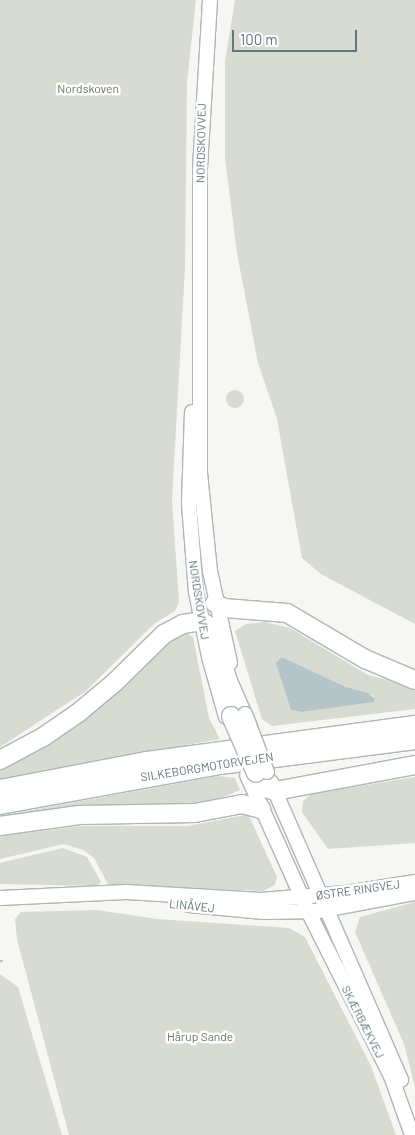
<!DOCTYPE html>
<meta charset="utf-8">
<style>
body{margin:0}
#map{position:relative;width:415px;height:1135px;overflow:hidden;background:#f6f6f3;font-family:Barlow,sans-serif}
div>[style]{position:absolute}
.green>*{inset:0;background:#d7dbd2}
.round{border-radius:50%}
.water>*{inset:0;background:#b5c4c6}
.stream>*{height:2.5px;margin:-1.25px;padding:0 1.25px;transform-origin:1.25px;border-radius:1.25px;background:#b5c4c6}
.roads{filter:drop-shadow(1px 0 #adb6b8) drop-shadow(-1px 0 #adb6b8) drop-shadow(0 1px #adb6b8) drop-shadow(0 -1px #adb6b8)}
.secondary>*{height:14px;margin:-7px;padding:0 7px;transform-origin:7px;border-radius:7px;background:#fff}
.highway>*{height:18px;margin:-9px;padding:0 9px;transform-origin:9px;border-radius:9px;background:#fff}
.bridges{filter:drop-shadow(1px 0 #adb6b8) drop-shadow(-1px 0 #adb6b8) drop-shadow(0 1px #adb6b8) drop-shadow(0 -1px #adb6b8)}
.secondary-bridge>*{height:14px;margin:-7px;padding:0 7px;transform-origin:7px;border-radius:7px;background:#fff}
.highway-bridge>*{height:18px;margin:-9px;padding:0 9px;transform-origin:9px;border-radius:9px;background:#fff}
span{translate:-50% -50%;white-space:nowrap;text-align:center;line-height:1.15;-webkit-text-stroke:5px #fff;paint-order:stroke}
.park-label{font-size:12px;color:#687661}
.street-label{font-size:12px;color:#62777d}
.scale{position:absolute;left:232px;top:30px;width:125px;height:22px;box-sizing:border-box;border:2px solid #62777d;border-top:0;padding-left:6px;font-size:15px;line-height:18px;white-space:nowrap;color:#62777d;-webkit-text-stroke:4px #fff;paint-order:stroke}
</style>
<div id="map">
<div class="green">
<div style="clip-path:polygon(0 0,196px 0,187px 82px,185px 268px,172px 500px,179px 602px,175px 611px,154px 624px,86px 691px,0 747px)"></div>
<div style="clip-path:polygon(235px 0,415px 0,415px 624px,321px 574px,302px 558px,277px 419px,258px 363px,237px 253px,225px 158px,225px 61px)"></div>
<div class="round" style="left:226px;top:390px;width:18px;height:18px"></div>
<div style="clip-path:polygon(evenodd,265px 622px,290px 628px,368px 675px,415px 687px,415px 709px,272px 726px,262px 719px,235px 631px,246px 624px,265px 622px,282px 657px,346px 687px,374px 696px,373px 702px,302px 712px,291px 710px,282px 657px)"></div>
<div style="clip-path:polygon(184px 632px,193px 637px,209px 718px,220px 739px,0 779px,0 765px,169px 638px)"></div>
<div style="clip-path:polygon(218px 776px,235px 778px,240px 790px,210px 803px,184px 806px,0 821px,0 816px)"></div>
<div style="clip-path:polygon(415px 777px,415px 843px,328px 849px,302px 812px,303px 801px,311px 794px)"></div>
<div style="clip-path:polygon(245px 815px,249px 816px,277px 877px,275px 885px,263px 891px,109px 886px,94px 858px,83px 850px,64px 844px,0 859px,0 836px,80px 826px,188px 826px)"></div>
<div style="clip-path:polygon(63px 848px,87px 857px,101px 882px,97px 886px,0 884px,0 863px)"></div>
<div style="clip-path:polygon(415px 902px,415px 1087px,404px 1044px,355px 932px,360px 917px)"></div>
<div style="clip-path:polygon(97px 910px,157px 919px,289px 928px,305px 937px,371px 1066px,396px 1135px,69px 1135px,17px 939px,15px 919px,21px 912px)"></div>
<div style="clip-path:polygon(0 974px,18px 987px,62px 1135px,0 1135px)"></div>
</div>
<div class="water">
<div style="clip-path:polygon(282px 657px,346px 687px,368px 693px,375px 699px,374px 702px,302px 712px,291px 710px,276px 663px)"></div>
</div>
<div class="stream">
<div style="left:0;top:961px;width:2px"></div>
</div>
<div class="roads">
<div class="secondary">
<div style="left:210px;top:0;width:169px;rotate:93.4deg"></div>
<div style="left:200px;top:169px;width:304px;rotate:90deg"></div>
<div style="left:200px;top:473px;width:99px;rotate:84.2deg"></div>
<div style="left:210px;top:571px;width:94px;rotate:77.7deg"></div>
<div style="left:192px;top:412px;width:92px;rotate:91.9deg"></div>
<div style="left:189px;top:504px;width:88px;rotate:85.5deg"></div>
<div style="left:196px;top:592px;width:66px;rotate:78.7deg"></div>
<div style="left:209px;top:657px;width:62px;rotate:74.2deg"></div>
<div style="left:247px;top:775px;width:149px;rotate:65.8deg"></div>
<div style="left:308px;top:911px;width:185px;rotate:63.3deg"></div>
<div style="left:391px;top:1076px;width:63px;rotate:70.4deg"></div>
<div style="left:271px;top:782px;width:325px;rotate:66.4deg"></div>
<div style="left:0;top:898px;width:126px;rotate:-2.7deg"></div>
<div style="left:126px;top:892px;width:135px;rotate:3.4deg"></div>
<div style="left:261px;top:900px;width:85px;rotate:-4.7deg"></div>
<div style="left:346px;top:893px;width:70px;rotate:-9.1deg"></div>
<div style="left:189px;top:905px;width:75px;rotate:5.3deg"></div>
<div style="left:264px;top:912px;width:54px;rotate:-1.1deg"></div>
<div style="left:318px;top:911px;width:99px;rotate:-10.5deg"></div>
</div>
<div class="highway">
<div style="left:215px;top:603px;width:10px;rotate:29deg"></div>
<div style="left:224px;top:608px;width:63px;rotate:4.5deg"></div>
<div style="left:287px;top:613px;width:91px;rotate:30.5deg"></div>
<div style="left:365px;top:659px;width:54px;rotate:22.8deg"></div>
<div style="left:0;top:760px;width:49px;rotate:-28.1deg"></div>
<div style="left:43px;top:737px;width:42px;rotate:-34.4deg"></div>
<div style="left:78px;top:713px;width:47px;rotate:-39.8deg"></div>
<div style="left:114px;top:683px;width:70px;rotate:-44.4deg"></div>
<div style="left:164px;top:634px;width:21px;rotate:-28deg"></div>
<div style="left:183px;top:624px;width:18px;rotate:-9deg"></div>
<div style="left:201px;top:621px;width:9px;rotate:32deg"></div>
<div style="left:209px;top:626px;width:58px;rotate:70.9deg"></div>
<div style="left:228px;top:681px;width:52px;rotate:66.4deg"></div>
<div style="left:256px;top:773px;width:19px;rotate:54deg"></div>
<div style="left:267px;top:788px;width:9px;rotate:21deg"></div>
<div style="left:275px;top:791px;width:142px;rotate:-10.5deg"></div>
<div style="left:0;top:789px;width:150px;rotate:-10.8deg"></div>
<div style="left:147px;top:761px;width:270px;rotate:-7.7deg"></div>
<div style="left:0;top:805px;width:224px;rotate:-10.3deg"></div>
<div style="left:220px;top:765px;width:197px;rotate:-7.3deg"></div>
<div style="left:0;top:826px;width:80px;rotate:-7.9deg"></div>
<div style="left:79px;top:815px;width:116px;rotate:-1deg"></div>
<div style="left:195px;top:813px;width:48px;rotate:-10.8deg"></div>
<div style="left:242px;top:804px;width:20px;rotate:15deg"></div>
</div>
</div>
<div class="bridges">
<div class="secondary-bridge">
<div style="left:245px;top:714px;width:62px;rotate:69.2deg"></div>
</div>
<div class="highway-bridge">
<div style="left:231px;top:716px;width:62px;rotate:66.3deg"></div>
</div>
</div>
<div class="park-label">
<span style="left:88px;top:89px">Nordskoven</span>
<span style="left:200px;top:1037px">Hårup Sande</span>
</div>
<div class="street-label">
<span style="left:201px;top:143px;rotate:-89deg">NORDSKOVVEJ</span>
<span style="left:199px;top:600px;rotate:81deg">NORDSKOVVEJ</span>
<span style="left:207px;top:767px;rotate:-9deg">SILKEBORGMOTORVEJEN</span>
<span style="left:358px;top:890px;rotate:-8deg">ØSTRE RINGVEJ</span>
<span style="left:192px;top:906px;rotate:6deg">LINÅVEJ</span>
<span style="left:363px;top:1022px;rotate:63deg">SKÆRBÆKVEJ</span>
</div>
<div class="scale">100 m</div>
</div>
